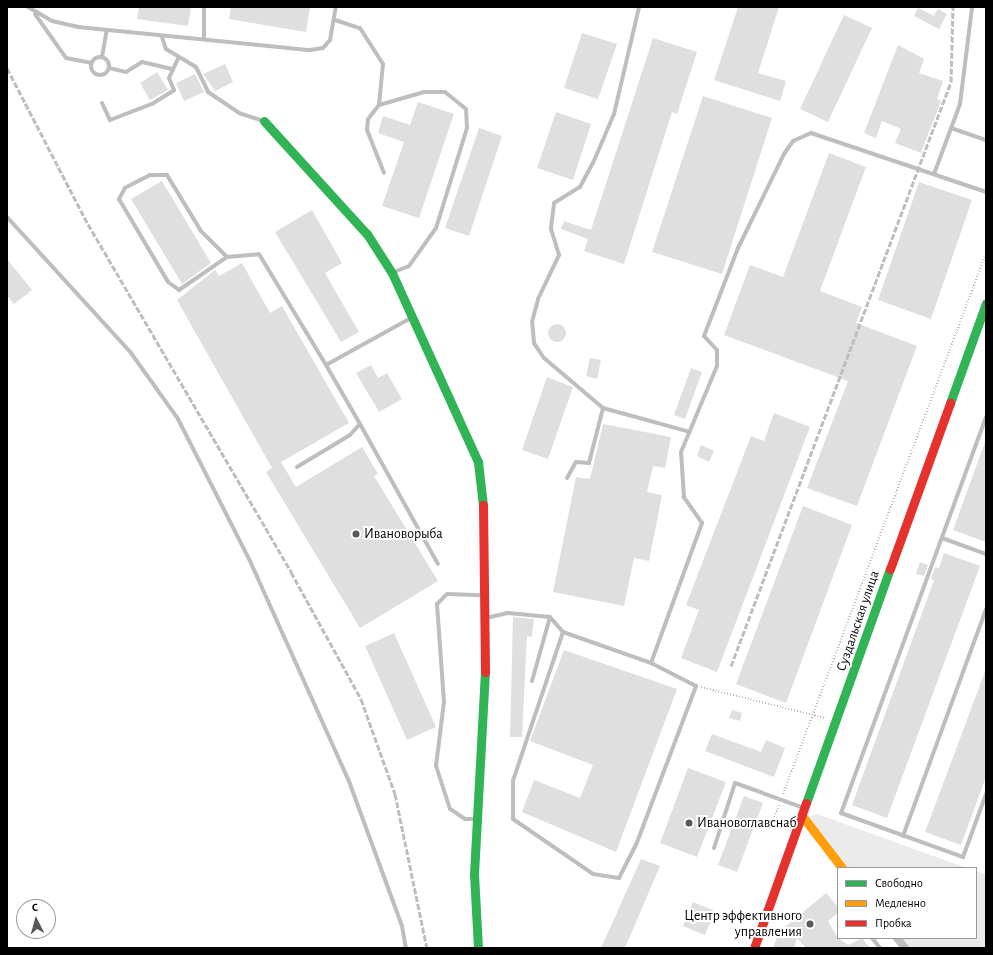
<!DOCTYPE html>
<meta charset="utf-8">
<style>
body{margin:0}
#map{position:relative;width:993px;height:955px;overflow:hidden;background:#fff;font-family:"Alegreya Sans",sans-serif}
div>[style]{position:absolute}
.green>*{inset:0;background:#ebebeb}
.building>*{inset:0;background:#dfdfdf}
.round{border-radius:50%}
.path>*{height:2px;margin-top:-1px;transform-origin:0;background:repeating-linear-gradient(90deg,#b9b9b9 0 1px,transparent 0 3px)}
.lane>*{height:4px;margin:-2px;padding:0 2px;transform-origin:2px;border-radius:2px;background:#bebebe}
.lane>.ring{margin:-2px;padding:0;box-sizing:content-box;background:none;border:4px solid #bebebe;border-radius:50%}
.street>*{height:8px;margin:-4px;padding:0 4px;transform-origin:4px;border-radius:4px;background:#bebebe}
.fast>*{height:9px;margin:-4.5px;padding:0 4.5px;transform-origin:4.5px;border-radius:4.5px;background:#30b455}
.slow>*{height:9px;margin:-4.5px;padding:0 4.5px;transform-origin:4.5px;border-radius:4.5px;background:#ff9f0a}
.jam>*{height:9px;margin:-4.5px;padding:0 4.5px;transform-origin:4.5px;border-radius:4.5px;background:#e5322d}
.rail>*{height:3px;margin-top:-1.5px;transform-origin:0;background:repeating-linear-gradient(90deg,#bebebe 0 6px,transparent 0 8px)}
.dots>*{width:11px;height:11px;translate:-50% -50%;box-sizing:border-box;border:2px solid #fff;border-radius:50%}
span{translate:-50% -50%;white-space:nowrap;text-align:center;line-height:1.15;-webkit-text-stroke:4px #fff;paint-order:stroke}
.poi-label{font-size:14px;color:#000}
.left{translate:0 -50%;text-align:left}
.right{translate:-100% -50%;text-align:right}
.street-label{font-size:14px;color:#000}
.frame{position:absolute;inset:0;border:8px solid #000;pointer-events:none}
.legend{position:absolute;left:837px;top:867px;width:140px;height:72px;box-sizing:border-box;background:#fff;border:1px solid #999;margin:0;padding:5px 7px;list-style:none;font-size:12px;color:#000}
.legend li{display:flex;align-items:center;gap:8px;height:20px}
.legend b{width:20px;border:1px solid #999}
.north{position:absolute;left:16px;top:899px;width:40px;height:40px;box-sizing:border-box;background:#fff;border:1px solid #999;border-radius:50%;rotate:354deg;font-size:11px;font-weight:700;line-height:16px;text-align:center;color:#000}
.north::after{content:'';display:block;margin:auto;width:14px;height:18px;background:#595959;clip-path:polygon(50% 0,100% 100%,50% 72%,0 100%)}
</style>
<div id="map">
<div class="green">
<div style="clip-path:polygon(817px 814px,967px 868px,845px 868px,805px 818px)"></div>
<div style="clip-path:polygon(976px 871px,986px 875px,986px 948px,907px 948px,899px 938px,976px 938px)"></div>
</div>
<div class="building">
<div style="clip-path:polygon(139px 7px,191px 7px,188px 26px,137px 19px)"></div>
<div style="clip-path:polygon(231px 7px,310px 7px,306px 32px,229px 19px)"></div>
<div style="clip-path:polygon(738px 7px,779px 7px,758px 73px,786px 81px,780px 101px,714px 80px)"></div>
<div style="clip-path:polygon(918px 8px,934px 16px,938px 9px,947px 14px,939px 29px,914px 16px)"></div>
<div style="clip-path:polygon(844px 15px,872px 28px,828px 122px,800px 109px)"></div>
<div style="clip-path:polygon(582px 33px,617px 44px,598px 99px,564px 88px)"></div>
<div style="clip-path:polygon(653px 38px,697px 52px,677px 114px,672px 112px,624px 264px,584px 251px,588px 239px,561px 229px,564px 221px,591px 230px)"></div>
<div style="clip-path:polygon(898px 45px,924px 59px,919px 73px,943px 81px,937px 99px,941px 101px,921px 153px,895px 143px,901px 129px,882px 121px,876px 138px,864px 133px)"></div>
<div style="clip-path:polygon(225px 64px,233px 82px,215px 91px,203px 74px)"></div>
<div style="clip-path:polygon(157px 72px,168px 90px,150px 100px,140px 83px)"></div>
<div style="clip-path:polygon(195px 74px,204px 92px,184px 101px,176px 83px)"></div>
<div style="clip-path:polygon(703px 96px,772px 118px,722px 274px,652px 252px)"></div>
<div style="clip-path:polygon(418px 102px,454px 114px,419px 218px,382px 206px,404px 142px,378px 133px,383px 116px,410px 125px)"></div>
<div style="clip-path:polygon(556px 112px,591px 124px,573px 180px,537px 168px)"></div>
<div style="clip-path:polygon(479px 128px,502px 136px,469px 236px,445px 228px)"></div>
<div style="clip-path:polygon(829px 153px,866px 167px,820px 291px,862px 307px,856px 323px,917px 346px,857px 506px,807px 488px,848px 381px,724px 335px,750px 265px,783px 277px)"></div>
<div style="clip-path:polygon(162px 181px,211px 263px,182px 284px,131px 199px)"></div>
<div style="clip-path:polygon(919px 182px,972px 200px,931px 319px,878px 300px)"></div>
<div style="clip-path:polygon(312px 210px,342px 263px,325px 273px,359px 332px,341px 342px,275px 232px)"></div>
<div style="clip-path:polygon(7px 259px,32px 290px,14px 304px,7px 295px)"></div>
<div style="clip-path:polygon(242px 263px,270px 313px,282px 306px,349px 423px,281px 462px,296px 487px,362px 447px,378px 474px,374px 476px,438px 581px,360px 628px,266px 472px,272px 468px,177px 300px,215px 270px,219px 276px)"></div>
<div class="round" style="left:548px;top:324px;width:18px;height:18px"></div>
<div style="clip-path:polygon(590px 358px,601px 360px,597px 379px,586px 376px)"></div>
<div style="clip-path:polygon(371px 365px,378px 378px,387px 373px,402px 399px,379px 412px,356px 373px)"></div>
<div style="clip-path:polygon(691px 368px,702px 372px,685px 419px,674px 415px)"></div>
<div style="clip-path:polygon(547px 377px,573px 387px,548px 459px,522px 450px)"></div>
<div style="clip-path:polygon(774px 413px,810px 427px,717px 672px,681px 658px,699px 610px,686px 605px,751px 436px,764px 441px)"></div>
<div style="clip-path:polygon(603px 424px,671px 437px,665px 468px,653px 466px,647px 492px,662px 495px,649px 561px,634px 558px,624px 606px,553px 592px,576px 477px,590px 479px)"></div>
<div style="clip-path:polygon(985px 442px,986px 442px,986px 542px,953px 530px)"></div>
<div style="clip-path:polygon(701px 445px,714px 451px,709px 462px,697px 456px)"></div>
<div style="clip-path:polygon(803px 506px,852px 525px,786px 703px,736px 684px)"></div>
<div style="clip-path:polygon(944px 553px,980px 566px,887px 818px,852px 805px,934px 580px,931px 579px,935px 567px,939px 568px)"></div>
<div style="clip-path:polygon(920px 562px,928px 565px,924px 576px,916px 574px)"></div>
<div style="clip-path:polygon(513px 617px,534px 619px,532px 637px,527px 636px,522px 737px,510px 737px)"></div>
<div style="clip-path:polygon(394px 633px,436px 727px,407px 740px,365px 646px)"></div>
<div style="clip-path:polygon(564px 650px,677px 689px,616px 852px,522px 812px,534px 780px,580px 798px,593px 765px,530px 741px)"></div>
<div style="clip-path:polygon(986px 669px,986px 777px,961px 845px,925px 832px)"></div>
<div style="clip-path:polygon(732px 710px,742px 713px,740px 721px,729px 718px)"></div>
<div style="clip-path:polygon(712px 734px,761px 752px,766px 740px,785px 748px,774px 777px,705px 751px)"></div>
<div style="clip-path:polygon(688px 768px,726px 782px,697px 857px,660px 843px)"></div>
<div style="clip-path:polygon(744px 796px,763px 803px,737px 872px,718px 865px)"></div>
<div style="clip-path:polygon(641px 859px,660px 866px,625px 948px,601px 948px)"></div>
<div style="clip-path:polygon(826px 893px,838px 907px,838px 913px,828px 921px,838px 938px,848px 945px,862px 938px,870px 948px,806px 948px,797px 938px,794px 948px,773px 948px,779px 932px)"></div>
<div style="clip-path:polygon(693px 902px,715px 911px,705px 935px,683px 926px)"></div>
</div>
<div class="path">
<div style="left:701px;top:687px;width:128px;rotate:14deg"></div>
<div style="left:783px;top:794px;width:578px;rotate:-69.43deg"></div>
<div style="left:779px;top:805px;width:22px;rotate:112deg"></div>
<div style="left:771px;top:825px;width:15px;rotate:16deg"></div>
</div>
<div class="lane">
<div style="left:28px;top:7px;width:28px;rotate:30deg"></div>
<div style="left:52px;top:21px;width:27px;rotate:13deg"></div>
<div style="left:78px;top:27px;width:233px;rotate:5.7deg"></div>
<div style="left:310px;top:50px;width:13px;rotate:-9deg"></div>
<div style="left:323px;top:48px;width:11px;rotate:-49deg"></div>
<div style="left:330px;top:40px;width:34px;rotate:-80deg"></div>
<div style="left:204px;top:7px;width:32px;rotate:90deg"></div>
<div style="left:35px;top:14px;width:54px;rotate:54.8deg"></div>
<div style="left:66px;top:58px;width:25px;rotate:11deg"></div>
<div style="left:335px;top:20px;width:26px;rotate:18deg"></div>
<div style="left:360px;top:28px;width:43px;rotate:57.4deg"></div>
<div style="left:383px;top:64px;width:41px;rotate:95.6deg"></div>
<div style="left:379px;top:105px;width:18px;rotate:128deg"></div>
<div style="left:368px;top:119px;width:11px;rotate:95deg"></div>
<div style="left:367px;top:130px;width:46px;rotate:68.4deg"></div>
<div style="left:162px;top:37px;width:13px;rotate:72deg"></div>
<div style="left:166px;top:49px;width:35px;rotate:31deg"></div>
<div style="left:196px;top:67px;width:28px;rotate:64deg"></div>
<div style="left:208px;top:92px;width:37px;rotate:34deg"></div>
<div style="left:239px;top:113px;width:25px;rotate:18deg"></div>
<div style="left:102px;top:57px;width:27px;rotate:-80deg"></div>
<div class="ring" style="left:91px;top:57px;width:14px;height:14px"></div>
<div style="left:109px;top:68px;width:17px;rotate:13deg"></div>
<div style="left:126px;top:72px;width:19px;rotate:-32deg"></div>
<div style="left:142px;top:62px;width:32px;rotate:13deg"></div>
<div style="left:102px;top:103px;width:19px;rotate:65deg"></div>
<div style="left:110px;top:120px;width:45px;rotate:-20.9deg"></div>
<div style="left:152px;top:104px;width:26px;rotate:-32deg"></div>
<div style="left:174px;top:90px;width:13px;rotate:-113deg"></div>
<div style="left:169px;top:78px;width:21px;rotate:-65deg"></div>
<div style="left:379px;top:105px;width:47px;rotate:-16.1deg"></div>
<div style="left:424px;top:92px;width:21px"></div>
<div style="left:445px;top:92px;width:27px;rotate:39deg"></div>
<div style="left:466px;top:109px;width:19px;rotate:87deg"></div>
<div style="left:467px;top:128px;width:105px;rotate:107.2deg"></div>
<div style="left:436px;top:228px;width:47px;rotate:125.4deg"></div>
<div style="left:409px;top:266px;width:16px;rotate:158deg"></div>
<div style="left:951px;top:128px;width:37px;rotate:19deg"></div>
<div style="left:934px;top:174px;width:75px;rotate:-69.6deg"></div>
<div style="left:960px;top:104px;width:98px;rotate:-82.9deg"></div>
<div style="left:7px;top:217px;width:184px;rotate:47.6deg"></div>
<div style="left:131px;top:353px;width:81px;rotate:54.5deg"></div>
<div style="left:178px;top:419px;width:159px;rotate:63.1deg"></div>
<div style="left:250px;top:561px;width:244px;rotate:65.8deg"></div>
<div style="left:350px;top:784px;width:151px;rotate:69.9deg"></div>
<div style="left:402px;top:926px;width:22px;rotate:80deg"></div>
<div style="left:227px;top:257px;width:37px;rotate:-135deg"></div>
<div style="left:201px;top:231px;width:66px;rotate:-121.3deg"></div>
<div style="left:167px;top:175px;width:17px;rotate:180deg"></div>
<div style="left:150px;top:175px;width:28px;rotate:153deg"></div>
<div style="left:125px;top:188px;width:13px;rotate:119deg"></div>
<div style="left:119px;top:199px;width:96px;rotate:59.4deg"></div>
<div style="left:168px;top:282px;width:14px;rotate:36deg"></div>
<div style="left:179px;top:290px;width:58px;rotate:-34.5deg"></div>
<div style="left:227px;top:257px;width:32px;rotate:-5deg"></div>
<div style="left:259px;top:254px;width:130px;rotate:58.9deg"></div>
<div style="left:326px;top:365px;width:97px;rotate:-28.9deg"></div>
<div style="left:603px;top:408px;width:77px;rotate:-139.7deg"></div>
<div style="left:544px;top:358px;width:18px;rotate:-124deg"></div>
<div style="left:534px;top:343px;width:21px;rotate:-95deg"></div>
<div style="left:532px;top:322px;width:24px;rotate:-75deg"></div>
<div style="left:538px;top:299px;width:49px;rotate:-64.5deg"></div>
<div style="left:559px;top:255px;width:28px;rotate:-107deg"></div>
<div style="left:551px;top:228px;width:25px;rotate:-83deg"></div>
<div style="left:554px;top:203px;width:31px;rotate:-32deg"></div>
<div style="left:580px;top:187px;width:27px;rotate:-62deg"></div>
<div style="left:593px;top:163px;width:53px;rotate:-66.8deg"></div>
<div style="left:614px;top:114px;width:110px;rotate:-76.8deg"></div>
<div style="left:986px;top:417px;width:422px;rotate:110.1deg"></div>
<div style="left:841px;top:813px;width:130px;rotate:19.8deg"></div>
<div style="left:963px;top:857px;width:67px;rotate:-69.9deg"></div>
<div style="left:360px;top:424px;width:160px;rotate:60.9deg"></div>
<div style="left:297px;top:467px;width:62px;rotate:-31.1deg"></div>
<div style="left:350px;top:435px;width:15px;rotate:-48deg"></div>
<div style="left:360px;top:424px;width:68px;rotate:-120deg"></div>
<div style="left:567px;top:478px;width:18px;rotate:-61deg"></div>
<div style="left:576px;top:462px;width:13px;rotate:4deg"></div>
<div style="left:589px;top:463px;width:57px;rotate:-75.7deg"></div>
<div style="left:603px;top:408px;width:90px;rotate:15.4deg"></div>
<div style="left:942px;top:538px;width:47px;rotate:20deg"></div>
<div style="left:486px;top:618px;width:22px;rotate:-13deg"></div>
<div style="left:507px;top:613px;width:43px;rotate:5.3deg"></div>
<div style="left:550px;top:617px;width:20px;rotate:49deg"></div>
<div style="left:563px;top:632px;width:93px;rotate:19.4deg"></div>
<div style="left:563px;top:632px;width:157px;rotate:108.6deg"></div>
<div style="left:513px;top:781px;width:38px;rotate:90deg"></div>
<div style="left:513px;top:819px;width:97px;rotate:34.5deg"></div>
<div style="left:593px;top:874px;width:26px;rotate:9deg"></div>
<div style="left:619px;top:878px;width:37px;rotate:-63deg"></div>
<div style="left:636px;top:845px;width:170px;rotate:-69.3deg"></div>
<div style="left:696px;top:686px;width:51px;rotate:-152.9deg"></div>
<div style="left:651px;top:663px;width:149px;rotate:-70deg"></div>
<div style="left:702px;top:523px;width:32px;rotate:-125deg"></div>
<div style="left:684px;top:497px;width:45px;rotate:-93.8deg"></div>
<div style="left:681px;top:452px;width:93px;rotate:-67.3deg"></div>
<div style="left:717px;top:366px;width:16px;rotate:-90deg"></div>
<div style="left:717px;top:350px;width:19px;rotate:-133deg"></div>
<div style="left:704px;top:336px;width:94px;rotate:-68.9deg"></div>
<div style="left:738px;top:248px;width:105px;rotate:-63.9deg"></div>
<div style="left:784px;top:154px;width:16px;rotate:-55deg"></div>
<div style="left:793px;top:141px;width:20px;rotate:-24deg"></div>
<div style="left:811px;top:133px;width:185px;rotate:18.6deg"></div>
<div style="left:532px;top:681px;width:66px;rotate:-74.3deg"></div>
<div style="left:475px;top:819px;width:10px;rotate:180deg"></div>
<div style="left:465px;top:819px;width:18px;rotate:-146deg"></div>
<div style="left:450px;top:809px;width:45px;rotate:-108deg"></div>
<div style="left:436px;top:766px;width:64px;rotate:-82.9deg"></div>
<div style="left:444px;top:702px;width:98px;rotate:-94.1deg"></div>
<div style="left:437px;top:604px;width:14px;rotate:-45deg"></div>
<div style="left:447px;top:594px;width:35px;rotate:2deg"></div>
<div style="left:903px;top:836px;width:242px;rotate:-69.9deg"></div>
<div style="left:714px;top:848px;width:68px;rotate:-72.1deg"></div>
<div style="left:735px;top:783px;width:73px;rotate:19.9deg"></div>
<div style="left:872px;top:938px;width:13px;rotate:51deg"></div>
</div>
<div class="street">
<div style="left:897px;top:938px;width:13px;rotate:51deg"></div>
</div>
<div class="fast">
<div style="left:264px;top:121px;width:153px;rotate:47.7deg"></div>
<div style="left:367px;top:234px;width:46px;rotate:57.3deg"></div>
<div style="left:392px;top:273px;width:208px;rotate:65.5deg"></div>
<div style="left:478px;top:462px;width:43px;rotate:83.4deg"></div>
<div style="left:950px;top:403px;width:106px;rotate:-70.2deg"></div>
<div style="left:806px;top:803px;width:249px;rotate:-70.3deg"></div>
<div style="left:478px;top:948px;width:74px;rotate:-93.1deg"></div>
<div style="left:474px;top:874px;width:202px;rotate:-86.9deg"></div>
</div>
<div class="slow">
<div style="left:803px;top:817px;width:64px;rotate:52.6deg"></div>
</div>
<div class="jam">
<div style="left:483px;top:505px;width:167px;rotate:89.3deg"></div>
<div style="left:890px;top:569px;width:177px;rotate:-70.1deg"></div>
<div style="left:754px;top:948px;width:154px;rotate:-70.3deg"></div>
</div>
<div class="rail">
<div style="left:7px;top:68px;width:176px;rotate:62.6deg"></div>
<div style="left:88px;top:224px;width:403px;rotate:59.7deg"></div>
<div style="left:291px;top:572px;width:145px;rotate:61.1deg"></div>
<div style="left:361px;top:699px;width:101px;rotate:70.3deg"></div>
<div style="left:395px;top:794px;width:157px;rotate:78.3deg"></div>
<div style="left:731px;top:666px;width:624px;rotate:-69.36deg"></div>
<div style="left:951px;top:82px;width:75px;rotate:-88.5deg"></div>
</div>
<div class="dots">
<div style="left:356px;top:534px;background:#595959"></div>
<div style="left:689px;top:823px;background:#595959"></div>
<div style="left:810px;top:924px;background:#595959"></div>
</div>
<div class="poi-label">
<span class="left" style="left:364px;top:534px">Ивановорыба</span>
<span class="left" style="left:697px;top:823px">Ивановоглавснаб</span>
<span class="right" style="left:802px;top:924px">Центр эффективного<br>управления</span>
</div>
<div class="street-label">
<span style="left:858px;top:621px;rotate:-71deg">Суздальская улица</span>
</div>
<div class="frame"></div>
<ul class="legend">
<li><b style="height:5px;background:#30b455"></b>Свободно</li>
<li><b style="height:5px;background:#ff9f0a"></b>Медленно</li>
<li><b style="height:5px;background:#e5322d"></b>Пробка</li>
</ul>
<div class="north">С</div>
</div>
